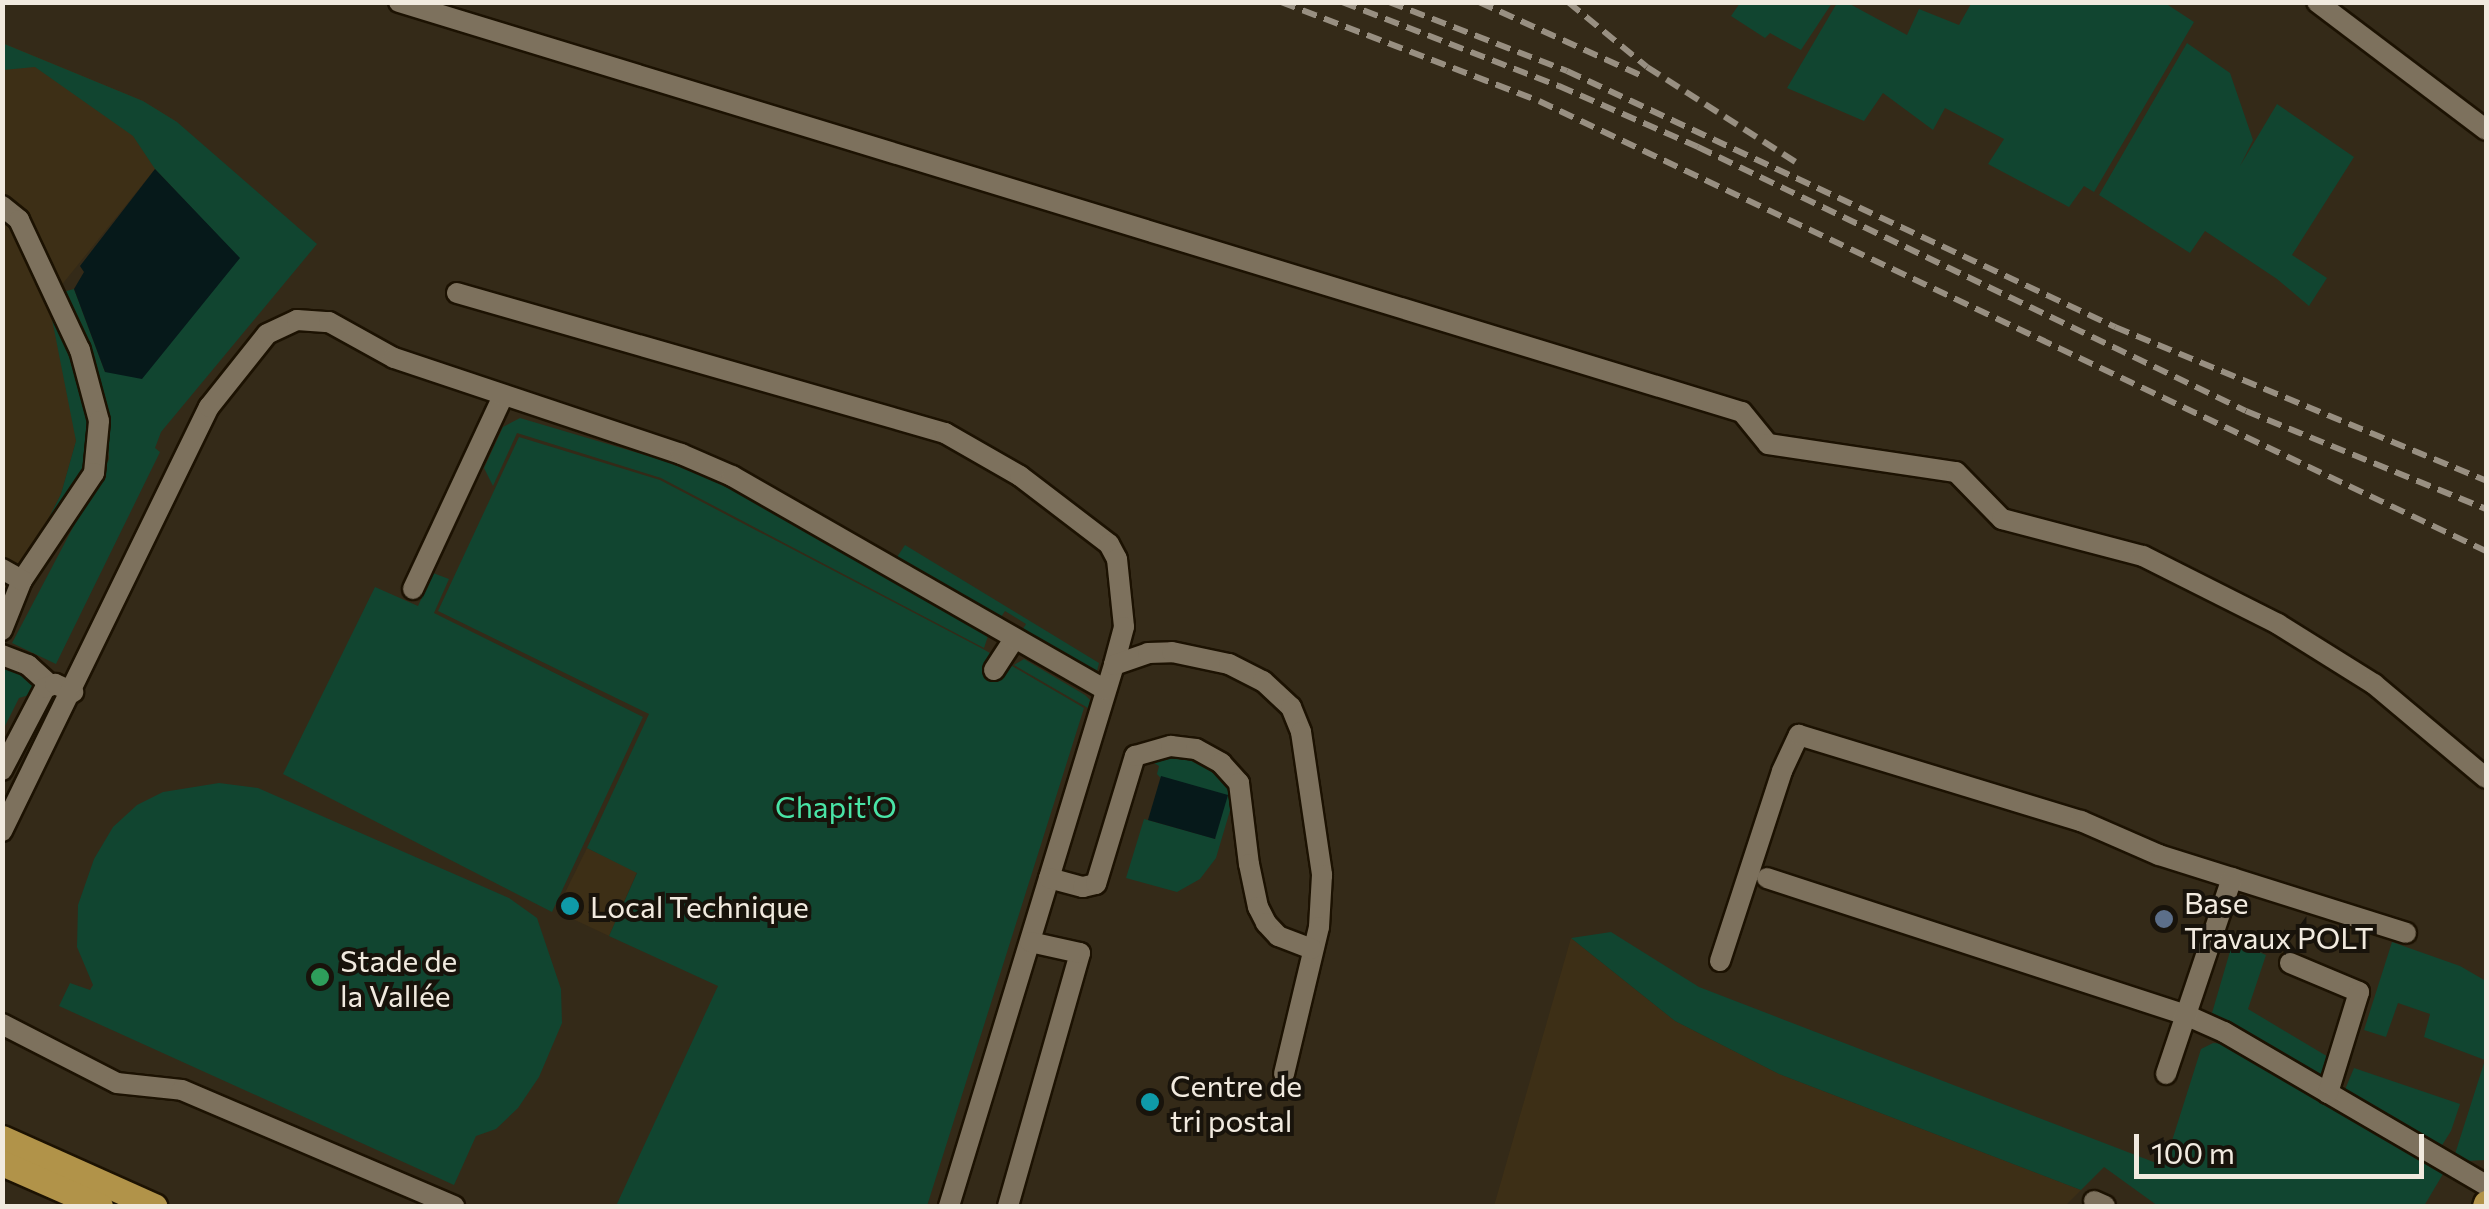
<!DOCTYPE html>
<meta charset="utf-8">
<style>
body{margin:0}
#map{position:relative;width:2489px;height:1209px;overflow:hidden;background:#342a18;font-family:Commissioner,sans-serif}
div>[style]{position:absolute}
.built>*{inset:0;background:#3d2f16}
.green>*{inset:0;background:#114530}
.water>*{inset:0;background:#06191a}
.roads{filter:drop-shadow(2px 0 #1c1202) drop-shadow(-2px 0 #1c1202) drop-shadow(0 2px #1c1202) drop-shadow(0 -2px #1c1202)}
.minor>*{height:20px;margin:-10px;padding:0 10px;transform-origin:10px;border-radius:10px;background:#7d715d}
.major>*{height:25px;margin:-12.5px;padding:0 12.5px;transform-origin:12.5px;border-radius:12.5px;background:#b19349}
.rail>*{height:6px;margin-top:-3px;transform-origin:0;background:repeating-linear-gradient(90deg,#988f81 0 15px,transparent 0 23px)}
.dots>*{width:28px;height:28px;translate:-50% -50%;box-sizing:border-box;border:5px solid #18130b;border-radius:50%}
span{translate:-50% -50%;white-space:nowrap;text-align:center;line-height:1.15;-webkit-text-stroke:8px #18130b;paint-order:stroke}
.park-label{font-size:30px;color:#49e4a6}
.poi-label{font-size:30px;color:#f1eadf}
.left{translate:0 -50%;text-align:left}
.frame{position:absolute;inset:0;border:5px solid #f1eadf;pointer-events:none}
.scale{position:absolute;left:2134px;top:1134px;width:290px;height:45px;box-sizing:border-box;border:5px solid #f1eadf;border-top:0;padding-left:12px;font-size:30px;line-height:35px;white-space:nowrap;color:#f1eadf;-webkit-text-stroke:8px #18130b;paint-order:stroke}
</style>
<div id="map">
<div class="built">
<div style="clip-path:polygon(3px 43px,143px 101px,177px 122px,155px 169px,60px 287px,76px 441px,61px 494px,3px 608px)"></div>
<div style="clip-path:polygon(587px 848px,637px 872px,609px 936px,556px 911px)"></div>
<div style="clip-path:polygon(1571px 938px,1675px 1021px,1779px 1074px,2081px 1190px,2065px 1206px,1494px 1206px)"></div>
</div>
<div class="green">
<div style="clip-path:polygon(1972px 2px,2165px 3px,2194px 22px,2094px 192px,2084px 186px,2069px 207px,1988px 164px,2004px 139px,1945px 108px,1933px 130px,1883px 93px,1864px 121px,1787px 88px,1837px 3px,1848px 3px,1907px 35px,1919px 9px,1959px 25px)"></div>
<div style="clip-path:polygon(1740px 3px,1739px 3px,1832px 3px,1801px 50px,1770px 33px,1765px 38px,1731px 16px)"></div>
<div style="clip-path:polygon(2px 43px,143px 101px,177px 122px,317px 244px,161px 432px,155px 448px,160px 452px,56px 664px,12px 643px,109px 459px,107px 413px,63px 292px,74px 289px,105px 372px,239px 258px,155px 169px,133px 136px,35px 67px,3px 70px)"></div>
<div style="clip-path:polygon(2187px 43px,2230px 73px,2253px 140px,2240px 166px,2277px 104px,2354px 157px,2292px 255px,2327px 278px,2309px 306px,2277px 279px,2205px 231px,2190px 253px,2099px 195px)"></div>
<div style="clip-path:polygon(51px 314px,81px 383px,90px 418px,84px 474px,26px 563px,61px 494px,76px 441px)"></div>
<div style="clip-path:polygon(520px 418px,689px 468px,724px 485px,988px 636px,984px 648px,661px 478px,517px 433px,493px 486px,484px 468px,503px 427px)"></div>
<div style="clip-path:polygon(519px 437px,660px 480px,983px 649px,1084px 708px,927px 1206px,616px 1206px,718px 986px,609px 936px,637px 873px,587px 848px,649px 714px,438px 611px)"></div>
<div style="clip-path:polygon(905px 545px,1099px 663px,1097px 671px,1021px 632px,1026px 624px,1005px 611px,999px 620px,895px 560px)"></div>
<div style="clip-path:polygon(433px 573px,449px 579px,434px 613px,643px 717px,552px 912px,283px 774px,375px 587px,418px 606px)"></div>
<div style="clip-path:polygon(1024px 659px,1085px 695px,1090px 700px,1088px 708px,1014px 665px)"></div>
<div style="clip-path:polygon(10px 667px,36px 676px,36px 693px,19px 698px,3px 730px,3px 669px)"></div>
<div style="clip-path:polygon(1187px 752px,1223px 775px,1234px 797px,1216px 858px,1200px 879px,1177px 892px,1126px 878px,1144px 819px,1216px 839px,1157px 774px,1159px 766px,1151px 761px)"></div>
<div style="clip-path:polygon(219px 783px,258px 788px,509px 898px,537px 918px,561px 989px,562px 1023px,539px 1077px,518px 1108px,496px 1129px,476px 1136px,454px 1185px,59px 1006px,70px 983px,90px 990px,93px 985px,77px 947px,78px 905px,94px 859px,113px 827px,137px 805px,163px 792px)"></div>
<div style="clip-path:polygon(1611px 932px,1699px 987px,2164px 1166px,2201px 1049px,2213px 1043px,2226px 1044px,2443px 1174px,2424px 1206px,2158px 1206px,2104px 1167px,2081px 1190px,1779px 1074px,1675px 1021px,1571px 938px)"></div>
<div style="clip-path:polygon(2233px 941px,2266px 955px,2248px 1009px,2330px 1058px,2322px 1078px,2212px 1013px)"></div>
<div style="clip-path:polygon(2392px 942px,2460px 966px,2486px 981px,2486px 1160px,2468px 1161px,2455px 1154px,2485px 1060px,2424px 1037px,2430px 1014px,2398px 1003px,2386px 1037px,2364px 1030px)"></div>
<div style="clip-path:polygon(2354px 1068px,2460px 1104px,2451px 1131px,2439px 1150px,2344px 1092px)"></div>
</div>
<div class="water">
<div style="clip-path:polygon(155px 169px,240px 258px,142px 379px,105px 372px,74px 289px,84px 272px,80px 266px)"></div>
<div style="clip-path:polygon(1161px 776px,1228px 795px,1215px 839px,1148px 820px)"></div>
</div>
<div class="roads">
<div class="minor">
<div style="left:399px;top:2px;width:1404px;rotate:16.98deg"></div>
<div style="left:1742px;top:412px;width:41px;rotate:50.9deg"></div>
<div style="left:1768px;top:444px;width:190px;rotate:8.5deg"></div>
<div style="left:1956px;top:472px;width:66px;rotate:45.6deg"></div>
<div style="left:2002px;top:519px;width:146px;rotate:14.7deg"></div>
<div style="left:2143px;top:556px;width:151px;rotate:26.7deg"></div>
<div style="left:2278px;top:624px;width:113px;rotate:32deg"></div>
<div style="left:2374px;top:684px;width:146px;rotate:40deg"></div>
<div style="left:2317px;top:2px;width:212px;rotate:37.1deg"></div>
<div style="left:2px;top:206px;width:22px;rotate:39deg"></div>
<div style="left:19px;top:220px;width:144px;rotate:64.9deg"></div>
<div style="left:80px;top:350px;width:73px;rotate:75deg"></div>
<div style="left:99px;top:421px;width:52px;rotate:95.5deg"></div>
<div style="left:94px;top:473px;width:129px;rotate:123.9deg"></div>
<div style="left:22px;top:580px;width:54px;rotate:111.8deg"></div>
<div style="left:457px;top:293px;width:508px;rotate:16.01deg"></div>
<div style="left:945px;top:433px;width:86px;rotate:29.8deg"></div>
<div style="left:1020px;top:476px;width:112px;rotate:37.4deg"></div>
<div style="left:1109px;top:544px;width:17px;rotate:62deg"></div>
<div style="left:1117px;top:559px;width:68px;rotate:84.1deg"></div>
<div style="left:1124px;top:627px;width:39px;rotate:105deg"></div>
<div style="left:1114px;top:665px;width:566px;rotate:106.96deg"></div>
<div style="left:2px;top:569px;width:23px;rotate:29deg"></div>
<div style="left:413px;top:589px;width:213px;rotate:-65deg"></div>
<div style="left:2px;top:655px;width:28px;rotate:21deg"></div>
<div style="left:28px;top:665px;width:28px;rotate:42deg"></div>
<div style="left:1114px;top:665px;width:36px;rotate:-19deg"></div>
<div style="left:1148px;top:653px;width:24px;rotate:-2deg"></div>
<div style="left:1172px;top:652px;width:58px;rotate:11.9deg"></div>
<div style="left:1229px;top:664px;width:38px;rotate:27deg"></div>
<div style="left:1263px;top:681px;width:38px;rotate:43deg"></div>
<div style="left:1291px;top:707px;width:27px;rotate:68deg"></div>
<div style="left:1301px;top:732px;width:145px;rotate:81.6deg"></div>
<div style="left:1322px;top:875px;width:52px;rotate:93.3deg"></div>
<div style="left:1319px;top:927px;width:151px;rotate:103.4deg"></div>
<div style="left:994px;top:670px;width:37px;rotate:-57deg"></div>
<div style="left:2px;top:770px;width:93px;rotate:-62.3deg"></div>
<div style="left:45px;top:688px;width:11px;rotate:-22deg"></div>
<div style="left:55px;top:684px;width:20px;rotate:24deg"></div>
<div style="left:2px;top:831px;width:472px;rotate:-64deg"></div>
<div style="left:209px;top:407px;width:93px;rotate:-51.5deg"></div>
<div style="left:267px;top:334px;width:33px;rotate:-25deg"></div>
<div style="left:297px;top:320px;width:32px;rotate:4deg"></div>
<div style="left:329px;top:322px;width:74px;rotate:29deg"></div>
<div style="left:394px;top:358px;width:303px;rotate:18.5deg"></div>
<div style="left:681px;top:454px;width:56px;rotate:23.3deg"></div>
<div style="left:732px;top:476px;width:430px;rotate:29.8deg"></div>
<div style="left:1049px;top:878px;width:35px;rotate:15deg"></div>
<div style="left:1083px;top:887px;width:13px;rotate:-13deg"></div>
<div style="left:1096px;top:884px;width:134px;rotate:-73.1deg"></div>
<div style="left:1135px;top:756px;width:37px;rotate:-16deg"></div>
<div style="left:1171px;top:746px;width:25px;rotate:7deg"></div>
<div style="left:1196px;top:749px;width:29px;rotate:29deg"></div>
<div style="left:1221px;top:763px;width:27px;rotate:48deg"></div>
<div style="left:1239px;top:783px;width:82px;rotate:83deg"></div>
<div style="left:1249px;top:864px;width:44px;rotate:78.2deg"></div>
<div style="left:1258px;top:907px;width:18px;rotate:63deg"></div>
<div style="left:1266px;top:923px;width:18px;rotate:47deg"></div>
<div style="left:1278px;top:936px;width:36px;rotate:21deg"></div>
<div style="left:1767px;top:878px;width:443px;rotate:18.1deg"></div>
<div style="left:2188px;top:1016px;width:39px;rotate:24deg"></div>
<div style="left:2224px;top:1032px;width:303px;rotate:30.3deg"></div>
<div style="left:1720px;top:961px;width:200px;rotate:-71.9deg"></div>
<div style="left:1782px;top:771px;width:40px;rotate:-65deg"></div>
<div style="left:1799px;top:735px;width:295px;rotate:17deg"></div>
<div style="left:2081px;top:821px;width:85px;rotate:23.6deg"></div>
<div style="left:2159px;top:855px;width:259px;rotate:17.5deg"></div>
<div style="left:2290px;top:963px;width:75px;rotate:22.8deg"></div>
<div style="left:2359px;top:992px;width:106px;rotate:107.1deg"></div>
<div style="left:2px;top:1024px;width:129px;rotate:27.2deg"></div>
<div style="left:117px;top:1083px;width:65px;rotate:6.1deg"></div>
<div style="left:182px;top:1090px;width:296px;rotate:23.1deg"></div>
<div style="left:2166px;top:1074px;width:207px;rotate:-71.4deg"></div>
<div style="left:2094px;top:1201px;width:12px;rotate:24deg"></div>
<div style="left:1008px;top:1206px;width:263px;rotate:-74.1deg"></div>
<div style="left:1080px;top:953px;width:51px;rotate:-167.6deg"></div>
</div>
<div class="major">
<div style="left:2px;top:1138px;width:167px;rotate:24.1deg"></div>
<div style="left:2px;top:1163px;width:107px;rotate:23.7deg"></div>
<div style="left:2485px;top:1206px;width:3px;rotate:-72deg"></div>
</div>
</div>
<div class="rail">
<div style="left:1281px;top:2px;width:276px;rotate:21deg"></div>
<div style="left:1539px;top:101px;width:1048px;rotate:25.42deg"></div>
<div style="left:1342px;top:2px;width:233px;rotate:21.2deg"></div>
<div style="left:1559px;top:86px;width:152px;rotate:23.7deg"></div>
<div style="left:1698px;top:147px;width:608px;rotate:25.72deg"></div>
<div style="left:2246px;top:411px;width:259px;rotate:22.2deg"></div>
<div style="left:1389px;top:2px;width:191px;rotate:21.2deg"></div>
<div style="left:1567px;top:71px;width:605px;rotate:25.04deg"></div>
<div style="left:2115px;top:327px;width:402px;rotate:22.5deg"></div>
<div style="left:1479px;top:2px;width:181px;rotate:24.4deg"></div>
<div style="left:1568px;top:2px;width:102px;rotate:39.4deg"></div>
<div style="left:1647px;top:67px;width:178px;rotate:32.6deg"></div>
</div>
<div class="dots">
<div style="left:570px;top:906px;background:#0f9aa8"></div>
<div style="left:2164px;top:919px;background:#5c6f8a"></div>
<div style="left:320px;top:977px;background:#2e9e5b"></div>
<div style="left:1150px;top:1102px;background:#0f9aa8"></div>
</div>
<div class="park-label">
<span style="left:836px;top:806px">Chapit'O</span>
</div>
<div class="poi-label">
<span class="left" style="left:2184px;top:919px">Base<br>Travaux POLT</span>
<span class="left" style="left:590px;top:906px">Local Technique</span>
<span class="left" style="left:340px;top:977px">Stade de<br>la Vallée</span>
<span class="left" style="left:1170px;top:1102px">Centre de<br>tri postal</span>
</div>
<div class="frame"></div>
<div class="scale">100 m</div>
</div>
